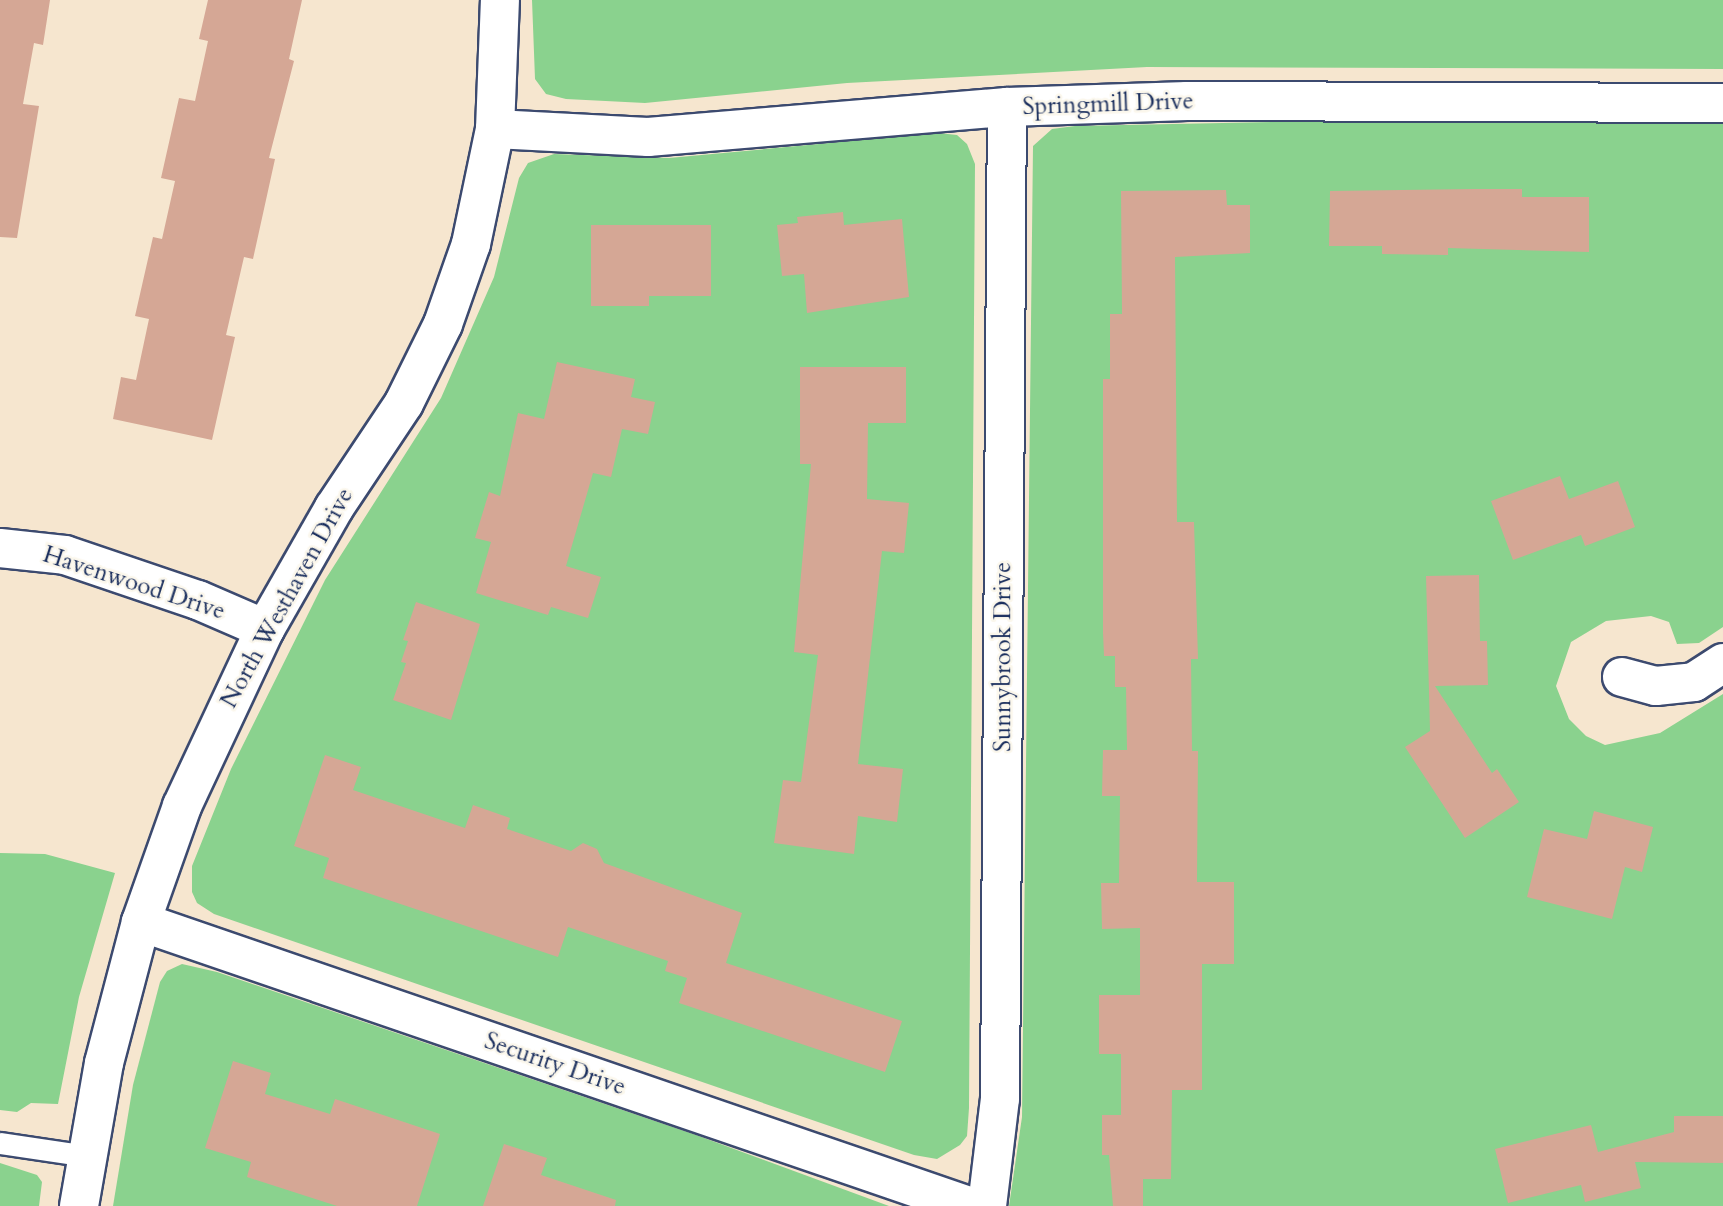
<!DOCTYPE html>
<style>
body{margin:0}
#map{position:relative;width:1723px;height:1206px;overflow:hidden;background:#f6e6cf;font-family:Cardo,serif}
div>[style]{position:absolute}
.green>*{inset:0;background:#8ad28e}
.building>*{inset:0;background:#d5a795}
.roads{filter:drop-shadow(2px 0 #3c4a6f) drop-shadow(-2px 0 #3c4a6f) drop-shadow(0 2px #3c4a6f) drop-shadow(0 -2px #3c4a6f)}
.service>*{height:21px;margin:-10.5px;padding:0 10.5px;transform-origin:10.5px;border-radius:10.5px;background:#fff}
.minor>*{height:38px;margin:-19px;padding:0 19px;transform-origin:19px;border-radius:19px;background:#fff}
span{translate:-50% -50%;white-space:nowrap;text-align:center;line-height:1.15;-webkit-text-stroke:5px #fbf7ec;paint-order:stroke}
.street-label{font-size:24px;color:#1b2f5e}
</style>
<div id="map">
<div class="green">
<div style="clip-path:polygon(532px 0,1723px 0,1723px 69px,1147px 67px,847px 83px,645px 103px,566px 99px,546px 94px,535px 79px)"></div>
<div style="clip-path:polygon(1324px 121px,1723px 124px,1723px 627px,1699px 643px,1677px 644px,1669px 622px,1651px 616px,1606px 621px,1571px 642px,1556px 686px,1569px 719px,1586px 736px,1605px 745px,1660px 733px,1723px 694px,1723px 1206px,1009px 1206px,1022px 1117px,1033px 146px,1052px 129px,1075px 126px)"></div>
<div style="clip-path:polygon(938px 133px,957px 135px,967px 144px,975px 164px,969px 1108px,967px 1136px,960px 1145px,937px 1159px,914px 1155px,214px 914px,197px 903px,192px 892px,192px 866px,231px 769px,325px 580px,441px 398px,494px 277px,519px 178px,528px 163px,554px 154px,669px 158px)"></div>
<div style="clip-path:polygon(0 853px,45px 854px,115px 873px,79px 997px,58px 1104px,31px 1103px,17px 1112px,0 1110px)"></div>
<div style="clip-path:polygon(182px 964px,217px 972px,696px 1135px,889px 1206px,113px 1206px,133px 1085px,160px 982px,167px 971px)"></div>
<div style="clip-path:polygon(0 1163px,37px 1175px,42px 1182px,39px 1206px,0 1206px)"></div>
</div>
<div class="building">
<div style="clip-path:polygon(0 0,50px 0,43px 45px,34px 43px,23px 104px,39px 106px,17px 238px,0 237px)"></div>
<div style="clip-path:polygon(208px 0,302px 0,289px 59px,294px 61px,269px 158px,275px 159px,253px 259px,244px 257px,226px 335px,235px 337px,212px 440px,113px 419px,121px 377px,136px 380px,149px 319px,135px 316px,153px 237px,162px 239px,175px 181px,161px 178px,179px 98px,195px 101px,208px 41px,199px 39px)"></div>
<div style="clip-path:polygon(1474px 189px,1522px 189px,1522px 197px,1589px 197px,1589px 252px,1448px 248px,1448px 255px,1382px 254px,1382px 246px,1329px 246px,1330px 191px)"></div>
<div style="clip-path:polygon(1226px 190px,1227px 205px,1250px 205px,1250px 253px,1175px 257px,1177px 522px,1194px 522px,1198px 659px,1191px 659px,1192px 751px,1198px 751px,1197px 882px,1234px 882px,1234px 964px,1202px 964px,1202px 1090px,1172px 1090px,1171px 1179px,1143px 1179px,1143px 1206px,1113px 1206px,1109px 1155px,1102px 1155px,1102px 1115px,1121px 1115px,1121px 1054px,1099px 1054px,1099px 995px,1140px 995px,1140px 928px,1102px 929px,1101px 883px,1119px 883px,1120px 796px,1102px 796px,1103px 750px,1127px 750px,1126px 687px,1115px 687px,1115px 656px,1104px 656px,1103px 633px,1103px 379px,1110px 379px,1110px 314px,1122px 314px,1121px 191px)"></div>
<div style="clip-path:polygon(843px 212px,844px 225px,902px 219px,909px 297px,807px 313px,804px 274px,782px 276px,777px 225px,798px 223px,797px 217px)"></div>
<div style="clip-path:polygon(591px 225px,711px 225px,711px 296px,649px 296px,649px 306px,591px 306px)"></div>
<div style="clip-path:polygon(557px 362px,635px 379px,631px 397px,655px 402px,648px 434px,622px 429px,611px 477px,593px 473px,566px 566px,601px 577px,588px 618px,551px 607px,548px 615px,476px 593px,491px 542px,475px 538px,489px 492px,500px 496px,518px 413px,544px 419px)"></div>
<div style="clip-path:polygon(800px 367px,906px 367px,906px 423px,868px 423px,867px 499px,909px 503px,904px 553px,882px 551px,858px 764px,903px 769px,897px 822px,858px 816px,854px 854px,774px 843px,783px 780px,801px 782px,818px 655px,794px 652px,811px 464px,800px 464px)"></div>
<div style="clip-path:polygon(1560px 476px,1569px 499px,1618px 481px,1635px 527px,1585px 546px,1581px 535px,1513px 560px,1491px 501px)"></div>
<div style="clip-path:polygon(1479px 575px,1480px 641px,1487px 641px,1488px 685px,1435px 686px,1492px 773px,1497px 769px,1519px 802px,1465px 838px,1405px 747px,1430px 731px,1426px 576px)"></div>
<div style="clip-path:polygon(416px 602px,480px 624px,451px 720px,393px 700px,406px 663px,401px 662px,408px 641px,403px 640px)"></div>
<div style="clip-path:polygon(325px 755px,361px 767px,353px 790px,465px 828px,473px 805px,510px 818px,507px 829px,571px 851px,583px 843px,597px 849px,604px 863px,742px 913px,726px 963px,902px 1021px,885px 1072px,679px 1003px,687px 978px,665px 971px,668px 961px,568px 927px,558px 957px,323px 878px,329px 858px,294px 846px)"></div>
<div style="clip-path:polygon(1594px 811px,1653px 827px,1642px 872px,1625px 867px,1612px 919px,1527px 897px,1544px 829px,1587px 839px)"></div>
<div style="clip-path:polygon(233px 1061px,271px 1073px,265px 1094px,330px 1114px,335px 1099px,440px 1134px,417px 1206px,337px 1206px,247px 1177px,251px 1162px,205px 1148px)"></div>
<div style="clip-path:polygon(1674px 1116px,1723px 1116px,1723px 1163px,1635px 1162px,1641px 1188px,1585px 1202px,1581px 1185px,1508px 1203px,1495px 1149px,1591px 1125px,1598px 1152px,1674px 1132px)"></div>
<div style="clip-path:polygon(504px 1144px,547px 1158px,541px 1175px,616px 1200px,615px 1206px,483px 1206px)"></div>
</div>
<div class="roads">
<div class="service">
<div style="left:0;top:1143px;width:89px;rotate:8.4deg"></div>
</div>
<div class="minor">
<div style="left:495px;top:129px;width:153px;rotate:3deg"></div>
<div style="left:648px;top:137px;width:360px;rotate:-4.8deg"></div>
<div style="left:1007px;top:107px;width:180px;rotate:-1.9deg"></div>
<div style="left:1187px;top:101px;width:536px;rotate:0.21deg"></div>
<div style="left:0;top:548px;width:65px;rotate:6.1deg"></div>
<div style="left:65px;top:555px;width:140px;rotate:18.7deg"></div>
<div style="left:198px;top:600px;width:73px;rotate:23.4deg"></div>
<div style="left:1622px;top:677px;width:35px;rotate:15deg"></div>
<div style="left:1656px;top:686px;width:38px;rotate:-6deg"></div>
<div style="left:1694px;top:682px;width:35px;rotate:-33deg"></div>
<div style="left:141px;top:922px;width:875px;rotate:18.93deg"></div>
<div style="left:79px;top:1206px;width:145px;rotate:-80.1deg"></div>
<div style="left:104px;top:1063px;width:146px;rotate:-75.3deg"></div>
<div style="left:141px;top:922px;width:123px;rotate:-70.5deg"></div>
<div style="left:182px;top:806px;width:195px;rotate:-64.9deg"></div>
<div style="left:265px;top:629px;width:139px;rotate:-60.3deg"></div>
<div style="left:334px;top:508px;width:126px;rotate:-56.3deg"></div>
<div style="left:404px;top:403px;width:88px;rotate:-63.7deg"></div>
<div style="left:443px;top:324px;width:85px;rotate:-70.7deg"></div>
<div style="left:471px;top:244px;width:117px;rotate:-78.2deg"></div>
<div style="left:495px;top:129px;width:129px;rotate:-87.8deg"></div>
<div style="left:987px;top:1206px;width:108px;rotate:-83.1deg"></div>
<div style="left:1000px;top:1099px;width:992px;rotate:-89.6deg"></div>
</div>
</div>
<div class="street-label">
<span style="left:1108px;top:104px;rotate:-2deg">Springmill Drive</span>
<span style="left:134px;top:583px;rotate:18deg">Havenwood Drive</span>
<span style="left:287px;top:598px;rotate:-61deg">North Westhaven Drive</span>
<span style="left:1003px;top:657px;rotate:-90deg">Sunnybrook Drive</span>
<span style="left:555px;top:1064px;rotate:19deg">Security Drive</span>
</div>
</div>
